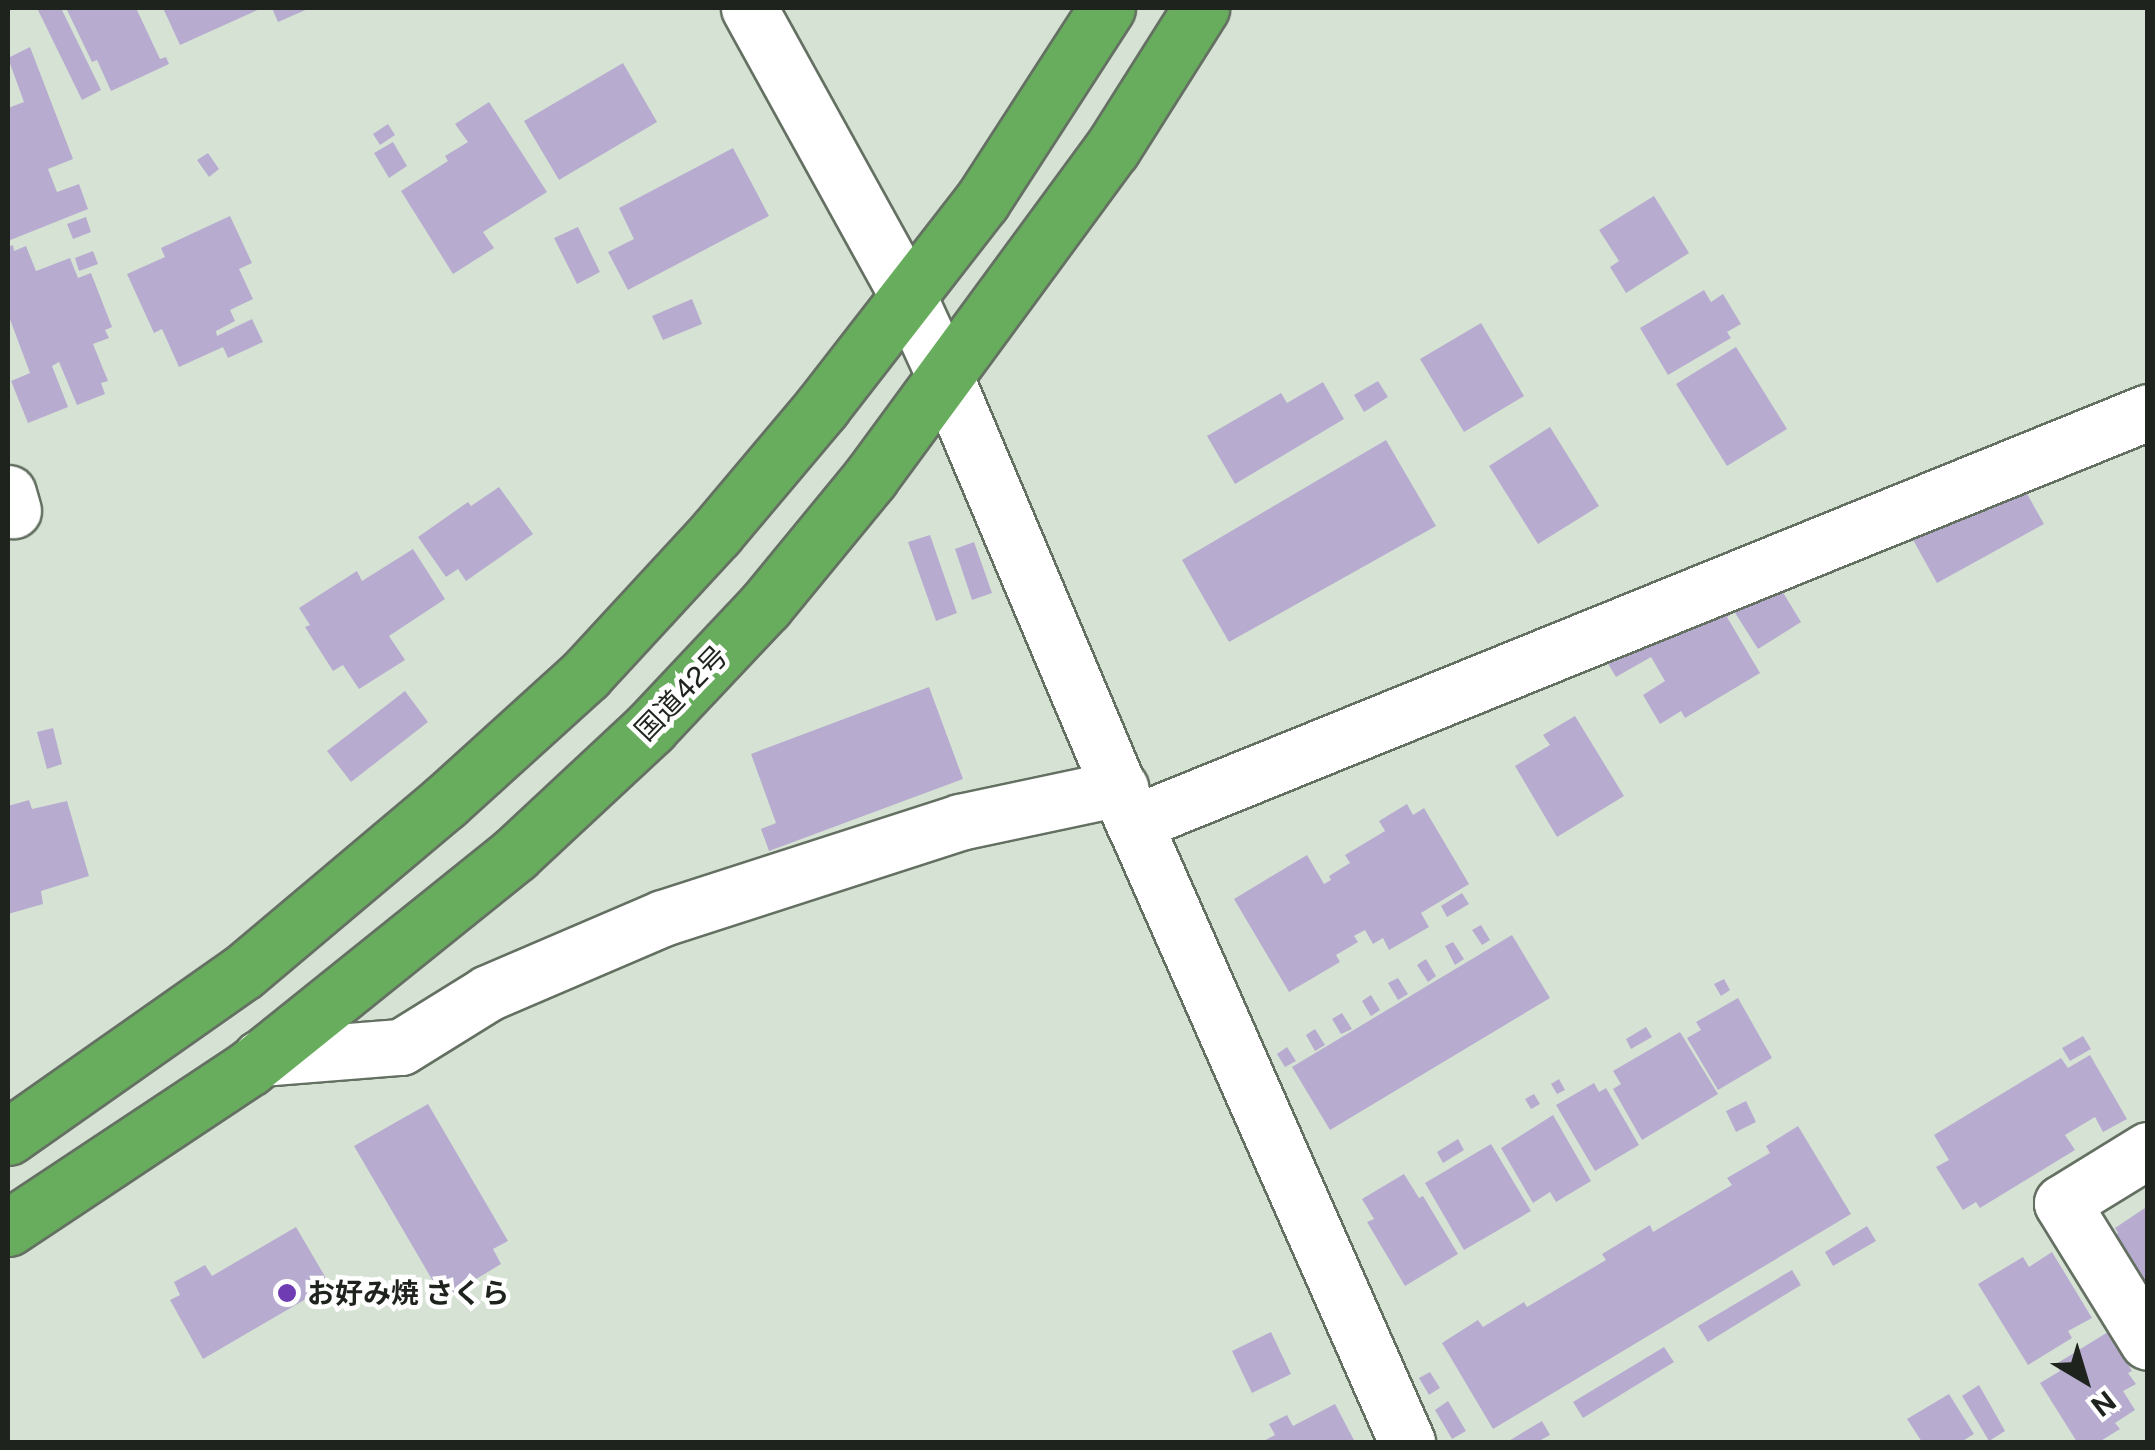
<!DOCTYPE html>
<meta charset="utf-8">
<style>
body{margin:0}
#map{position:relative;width:2155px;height:1450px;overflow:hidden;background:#d6e3d4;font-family:"Public Sans","Noto Sans JP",sans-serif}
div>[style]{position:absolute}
.building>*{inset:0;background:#b7acd0}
.roads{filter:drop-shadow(2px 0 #647062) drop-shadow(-2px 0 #647062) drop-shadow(0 2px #647062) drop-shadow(0 -2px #647062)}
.minor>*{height:55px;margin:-27.5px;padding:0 27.5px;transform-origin:27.5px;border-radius:27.5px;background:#fff}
.highway>*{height:55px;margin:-27.5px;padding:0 27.5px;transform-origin:27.5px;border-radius:27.5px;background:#68ac5d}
.dots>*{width:28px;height:28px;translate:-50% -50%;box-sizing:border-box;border:5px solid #fff;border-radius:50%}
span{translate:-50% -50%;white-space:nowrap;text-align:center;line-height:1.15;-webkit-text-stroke:9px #fff;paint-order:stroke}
.street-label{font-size:28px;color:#1e231d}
.poi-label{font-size:28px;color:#1e231d;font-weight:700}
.left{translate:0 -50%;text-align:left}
.frame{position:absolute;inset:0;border:10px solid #1e231d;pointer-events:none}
.north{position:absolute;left:2035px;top:1330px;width:100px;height:100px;-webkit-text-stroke:8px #fff;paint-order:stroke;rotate:142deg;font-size:28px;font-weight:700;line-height:40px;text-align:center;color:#1e231d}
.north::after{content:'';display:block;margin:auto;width:35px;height:45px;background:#1e231d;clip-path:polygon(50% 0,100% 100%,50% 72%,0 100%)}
</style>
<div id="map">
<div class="building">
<div style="clip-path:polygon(37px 8px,61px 8px,101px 90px,82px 100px)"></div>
<div style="clip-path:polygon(71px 8px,136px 8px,160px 59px,166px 57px,169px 64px,111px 91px,97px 60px,92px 62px,67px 10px)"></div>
<div style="clip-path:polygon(163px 8px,262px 8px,180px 45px)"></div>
<div style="clip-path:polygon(272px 8px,310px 8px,278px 22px)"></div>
<div style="clip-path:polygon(30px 47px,73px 159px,48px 169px,57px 192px,79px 184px,88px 209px,8px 241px,8px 108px,24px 102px,8px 58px)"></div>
<div style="clip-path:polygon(623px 63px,657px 122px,559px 180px,524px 121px)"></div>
<div style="clip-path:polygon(489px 102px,547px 192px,483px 232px,494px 248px,453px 274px,401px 191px,448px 161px,445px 156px,468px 142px,455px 124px)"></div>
<div style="clip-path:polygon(388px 124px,395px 135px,380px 145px,373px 134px)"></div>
<div style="clip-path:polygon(393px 142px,407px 166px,389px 178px,374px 153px)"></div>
<div style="clip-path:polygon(733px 148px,769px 216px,628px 290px,608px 252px,634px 239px,619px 208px)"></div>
<div style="clip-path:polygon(208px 153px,219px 169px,209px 177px,197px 160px)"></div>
<div style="clip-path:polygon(1654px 196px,1689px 253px,1626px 293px,1610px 267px,1619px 261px,1599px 230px)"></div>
<div style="clip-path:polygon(230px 216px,252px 263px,239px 269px,253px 299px,230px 310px,235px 321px,216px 331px,217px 336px,252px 319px,263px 342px,228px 358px,223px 347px,179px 367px,162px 329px,154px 333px,127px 274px,165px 257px,161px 248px)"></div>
<div style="clip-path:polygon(86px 217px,91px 232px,73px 239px,67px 224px)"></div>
<div style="clip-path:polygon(578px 227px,600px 272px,577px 284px,554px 238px)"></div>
<div style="clip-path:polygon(13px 245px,14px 251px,26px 246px,36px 271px,70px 258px,78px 278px,91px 273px,112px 327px,105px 330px,109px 338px,93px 344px,108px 381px,101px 383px,105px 394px,77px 405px,59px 362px,52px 366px,68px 407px,28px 423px,11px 381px,30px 373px,8px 314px,8px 247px)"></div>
<div style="clip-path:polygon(93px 251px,98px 264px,79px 271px,75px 258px)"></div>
<div style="clip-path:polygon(1704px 290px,1711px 302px,1723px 294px,1741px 324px,1727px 332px,1731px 338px,1668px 375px,1640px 328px)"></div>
<div style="clip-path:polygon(692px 299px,702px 324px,663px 340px,652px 316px)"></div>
<div style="clip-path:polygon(1481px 323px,1524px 396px,1464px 432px,1420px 359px)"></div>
<div style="clip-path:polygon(1736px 347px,1787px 429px,1727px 466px,1676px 384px)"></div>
<div style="clip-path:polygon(1378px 381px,1388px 397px,1364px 412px,1354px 395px)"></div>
<div style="clip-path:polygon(1323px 382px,1344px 419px,1235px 484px,1207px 436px,1281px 393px,1287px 403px)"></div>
<div style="clip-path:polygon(1550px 427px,1599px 506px,1538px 544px,1489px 466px)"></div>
<div style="clip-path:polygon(1386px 440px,1436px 526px,1229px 642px,1182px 560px)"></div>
<div style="clip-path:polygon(2022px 485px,2044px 524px,1937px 583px,1912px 538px,1994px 494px)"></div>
<div style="clip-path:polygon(499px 487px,533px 534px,466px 581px,458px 569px,446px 577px,418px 537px,468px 502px,471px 506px)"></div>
<div style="clip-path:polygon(930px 535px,957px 613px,936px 621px,908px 542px)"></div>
<div style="clip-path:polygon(974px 542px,992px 593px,972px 600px,955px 549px)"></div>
<div style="clip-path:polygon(413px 549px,445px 599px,389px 636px,405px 660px,359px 689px,343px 665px,333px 671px,305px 627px,310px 625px,299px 608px,357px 571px,362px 581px)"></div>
<div style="clip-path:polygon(1776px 581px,1801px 622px,1758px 649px,1732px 608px)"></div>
<div style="clip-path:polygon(1723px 600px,1732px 614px,1727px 617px,1760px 673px,1685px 718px,1681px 711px,1660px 724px,1643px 695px,1665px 681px,1651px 657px,1616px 677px,1604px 657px)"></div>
<div style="clip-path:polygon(929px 687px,963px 779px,769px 851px,761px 829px,776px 823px,751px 754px)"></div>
<div style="clip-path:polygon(405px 691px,428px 722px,351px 782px,327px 751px)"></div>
<div style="clip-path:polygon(1575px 716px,1624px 796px,1557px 837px,1515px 766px,1550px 745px,1543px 735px)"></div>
<div style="clip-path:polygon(53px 728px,62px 764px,47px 769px,37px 732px)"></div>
<div style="clip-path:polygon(29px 800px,32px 809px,67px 801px,89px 876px,41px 891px,43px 904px,8px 914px,8px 806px)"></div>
<div style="clip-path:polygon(1407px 804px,1413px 815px,1424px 808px,1469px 884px,1421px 913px,1429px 927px,1389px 950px,1383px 938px,1373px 944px,1365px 930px,1354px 936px,1358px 942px,1336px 955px,1340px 962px,1289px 992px,1234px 899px,1307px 855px,1324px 884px,1331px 880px,1329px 876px,1350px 863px,1345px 855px,1385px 831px,1379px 821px)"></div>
<div style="clip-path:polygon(1462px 893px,1469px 904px,1447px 917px,1441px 906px)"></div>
<div style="clip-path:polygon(1481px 925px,1490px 940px,1482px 945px,1472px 930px)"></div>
<div style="clip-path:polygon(1512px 935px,1550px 998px,1330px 1130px,1292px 1067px)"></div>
<div style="clip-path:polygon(1453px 942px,1464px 959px,1455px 965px,1445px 946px)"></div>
<div style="clip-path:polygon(1426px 959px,1436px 976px,1428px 982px,1417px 965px)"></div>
<div style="clip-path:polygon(1398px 978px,1408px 994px,1398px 1000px,1388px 983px)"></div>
<div style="clip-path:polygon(1724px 979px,1730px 990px,1721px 996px,1714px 984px)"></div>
<div style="clip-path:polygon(1371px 995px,1380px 1010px,1371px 1016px,1362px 1001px)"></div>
<div style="clip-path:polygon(1738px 998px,1772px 1058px,1718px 1090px,1687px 1038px,1701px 1030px,1696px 1022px)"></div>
<div style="clip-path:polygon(1342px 1013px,1352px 1029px,1341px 1034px,1332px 1019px)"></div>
<div style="clip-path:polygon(1646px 1027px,1652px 1037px,1631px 1049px,1626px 1039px)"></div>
<div style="clip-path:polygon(1315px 1029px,1325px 1045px,1315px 1051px,1306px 1035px)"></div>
<div style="clip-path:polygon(1680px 1032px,1718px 1094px,1642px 1140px,1613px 1089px,1621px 1084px,1613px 1071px)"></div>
<div style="clip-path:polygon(2083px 1036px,2091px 1049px,2070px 1061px,2062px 1048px)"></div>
<div style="clip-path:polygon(1287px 1047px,1296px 1061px,1285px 1067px,1277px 1054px)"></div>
<div style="clip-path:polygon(2090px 1055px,2127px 1119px,2103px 1132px,2095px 1117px,2065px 1135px,2075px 1150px,1980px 1208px,1976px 1202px,1963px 1210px,1936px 1167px,1949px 1160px,1934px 1135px,2061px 1058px,2068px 1068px)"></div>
<div style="clip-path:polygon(1559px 1079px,1565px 1090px,1557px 1094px,1551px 1084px)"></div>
<div style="clip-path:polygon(1594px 1083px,1599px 1092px,1606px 1088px,1639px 1145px,1595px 1171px,1556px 1105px)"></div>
<div style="clip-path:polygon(1534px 1094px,1540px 1104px,1531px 1109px,1525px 1099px)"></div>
<div style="clip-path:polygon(1746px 1101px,1756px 1122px,1736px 1132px,1726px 1111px)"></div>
<div style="clip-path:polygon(428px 1104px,508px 1241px,493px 1249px,501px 1264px,453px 1293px,446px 1282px,437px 1288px,354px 1146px)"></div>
<div style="clip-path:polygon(1553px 1115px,1591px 1181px,1556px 1202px,1550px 1192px,1533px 1203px,1501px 1148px)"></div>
<div style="clip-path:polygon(1798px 1126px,1851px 1214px,1493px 1429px,1442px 1343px,1478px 1320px,1483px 1327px,1524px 1302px,1527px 1307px,1606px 1260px,1602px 1254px,1650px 1225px,1653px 1232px,1732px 1185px,1727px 1178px,1770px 1153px,1766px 1146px)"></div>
<div style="clip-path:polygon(1458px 1139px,1464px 1150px,1443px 1163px,1437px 1152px)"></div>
<div style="clip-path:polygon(1491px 1144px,1531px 1211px,1464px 1250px,1425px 1183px)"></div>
<div style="clip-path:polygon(1404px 1174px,1419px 1198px,1423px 1196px,1458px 1254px,1405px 1286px,1367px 1222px,1374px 1219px,1362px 1199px)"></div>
<div style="clip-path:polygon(2148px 1206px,2148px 1296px,2113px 1237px,2118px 1233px,2115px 1228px)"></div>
<div style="clip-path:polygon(1867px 1226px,1876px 1241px,1833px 1266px,1825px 1252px)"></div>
<div style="clip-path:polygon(296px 1227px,330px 1285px,203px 1359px,170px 1300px,180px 1295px,174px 1282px,205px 1265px,212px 1276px)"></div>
<div style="clip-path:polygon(2052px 1252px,2092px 1318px,2068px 1331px,2072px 1338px,2028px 1365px,1978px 1284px,2023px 1257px,2029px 1267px)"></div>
<div style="clip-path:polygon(1792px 1270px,1801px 1285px,1708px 1342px,1698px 1326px)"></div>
<div style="clip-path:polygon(1271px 1332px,1291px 1374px,1252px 1393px,1232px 1351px)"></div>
<div style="clip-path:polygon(2108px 1332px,2132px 1371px,2128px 1373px,2136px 1384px,2123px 1391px,2135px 1410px,2115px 1423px,2120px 1429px,2099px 1442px,2077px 1442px,2040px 1383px,2060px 1371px,2056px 1364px)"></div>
<div style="clip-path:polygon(1664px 1347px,1674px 1362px,1583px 1418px,1573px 1402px)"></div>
<div style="clip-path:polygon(1430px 1372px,1440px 1388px,1429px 1395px,1419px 1378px)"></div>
<div style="clip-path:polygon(1979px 1385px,2005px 1431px,1989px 1441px,1962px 1396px)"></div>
<div style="clip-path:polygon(1949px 1394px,1974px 1434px,1961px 1442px,1922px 1442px,1907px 1419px)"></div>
<div style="clip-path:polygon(1448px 1401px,1466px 1431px,1452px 1439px,1435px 1410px)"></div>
<div style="clip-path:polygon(1335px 1404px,1355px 1442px,1262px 1442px,1275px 1435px,1269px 1424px,1287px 1415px,1293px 1426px)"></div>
<div style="clip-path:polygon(1542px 1421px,1550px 1435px,1537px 1442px,1507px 1442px)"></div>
</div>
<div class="roads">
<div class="minor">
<div style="left:749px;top:8px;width:329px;rotate:61.1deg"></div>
<div style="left:908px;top:296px;width:91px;rotate:65.4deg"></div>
<div style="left:946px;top:379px;width:482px;rotate:67.1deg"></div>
<div style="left:1134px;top:823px;width:677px;rotate:66.2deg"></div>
<div style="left:8px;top:493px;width:18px;rotate:74deg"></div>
<div style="left:1134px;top:823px;width:1094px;rotate:-22.06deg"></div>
<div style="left:260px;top:1058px;width:141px;rotate:-4.5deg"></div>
<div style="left:401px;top:1047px;width:102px;rotate:-31.8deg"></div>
<div style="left:488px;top:993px;width:190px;rotate:-23.2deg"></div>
<div style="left:663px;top:918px;width:312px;rotate:-17.9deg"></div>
<div style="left:960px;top:822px;width:164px;rotate:-12deg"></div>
<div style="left:2148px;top:1150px;width:101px;rotate:148.4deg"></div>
<div style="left:2062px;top:1203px;width:163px;rotate:58.3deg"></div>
</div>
<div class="highway">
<div style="left:8px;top:1137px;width:287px;rotate:-35.1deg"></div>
<div style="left:243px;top:972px;width:264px;rotate:-40.1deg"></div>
<div style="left:445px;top:802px;width:190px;rotate:-42.2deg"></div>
<div style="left:586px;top:674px;width:192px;rotate:-47.3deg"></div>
<div style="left:716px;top:533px;width:165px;rotate:-49.9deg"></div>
<div style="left:822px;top:407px;width:261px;rotate:-52.2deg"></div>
<div style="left:982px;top:201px;width:230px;rotate:-57.1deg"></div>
<div style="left:8px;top:1228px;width:289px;rotate:-33.6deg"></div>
<div style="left:249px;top:1068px;width:341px;rotate:-38.8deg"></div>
<div style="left:515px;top:854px;width:185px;rotate:-43deg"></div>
<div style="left:650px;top:728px;width:168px;rotate:-46.7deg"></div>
<div style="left:765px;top:606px;width:166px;rotate:-50.6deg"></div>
<div style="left:870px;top:478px;width:408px;rotate:-53.7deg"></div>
<div style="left:1112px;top:149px;width:167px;rotate:-57.7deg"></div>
</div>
</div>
<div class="dots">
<div style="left:287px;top:1293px;background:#6f3cb3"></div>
</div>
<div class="street-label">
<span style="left:681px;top:693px;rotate:-46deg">国道42号</span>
</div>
<div class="poi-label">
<span class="left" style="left:307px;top:1293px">お好み焼 さくら</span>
</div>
<div class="frame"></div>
<div class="north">N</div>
</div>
